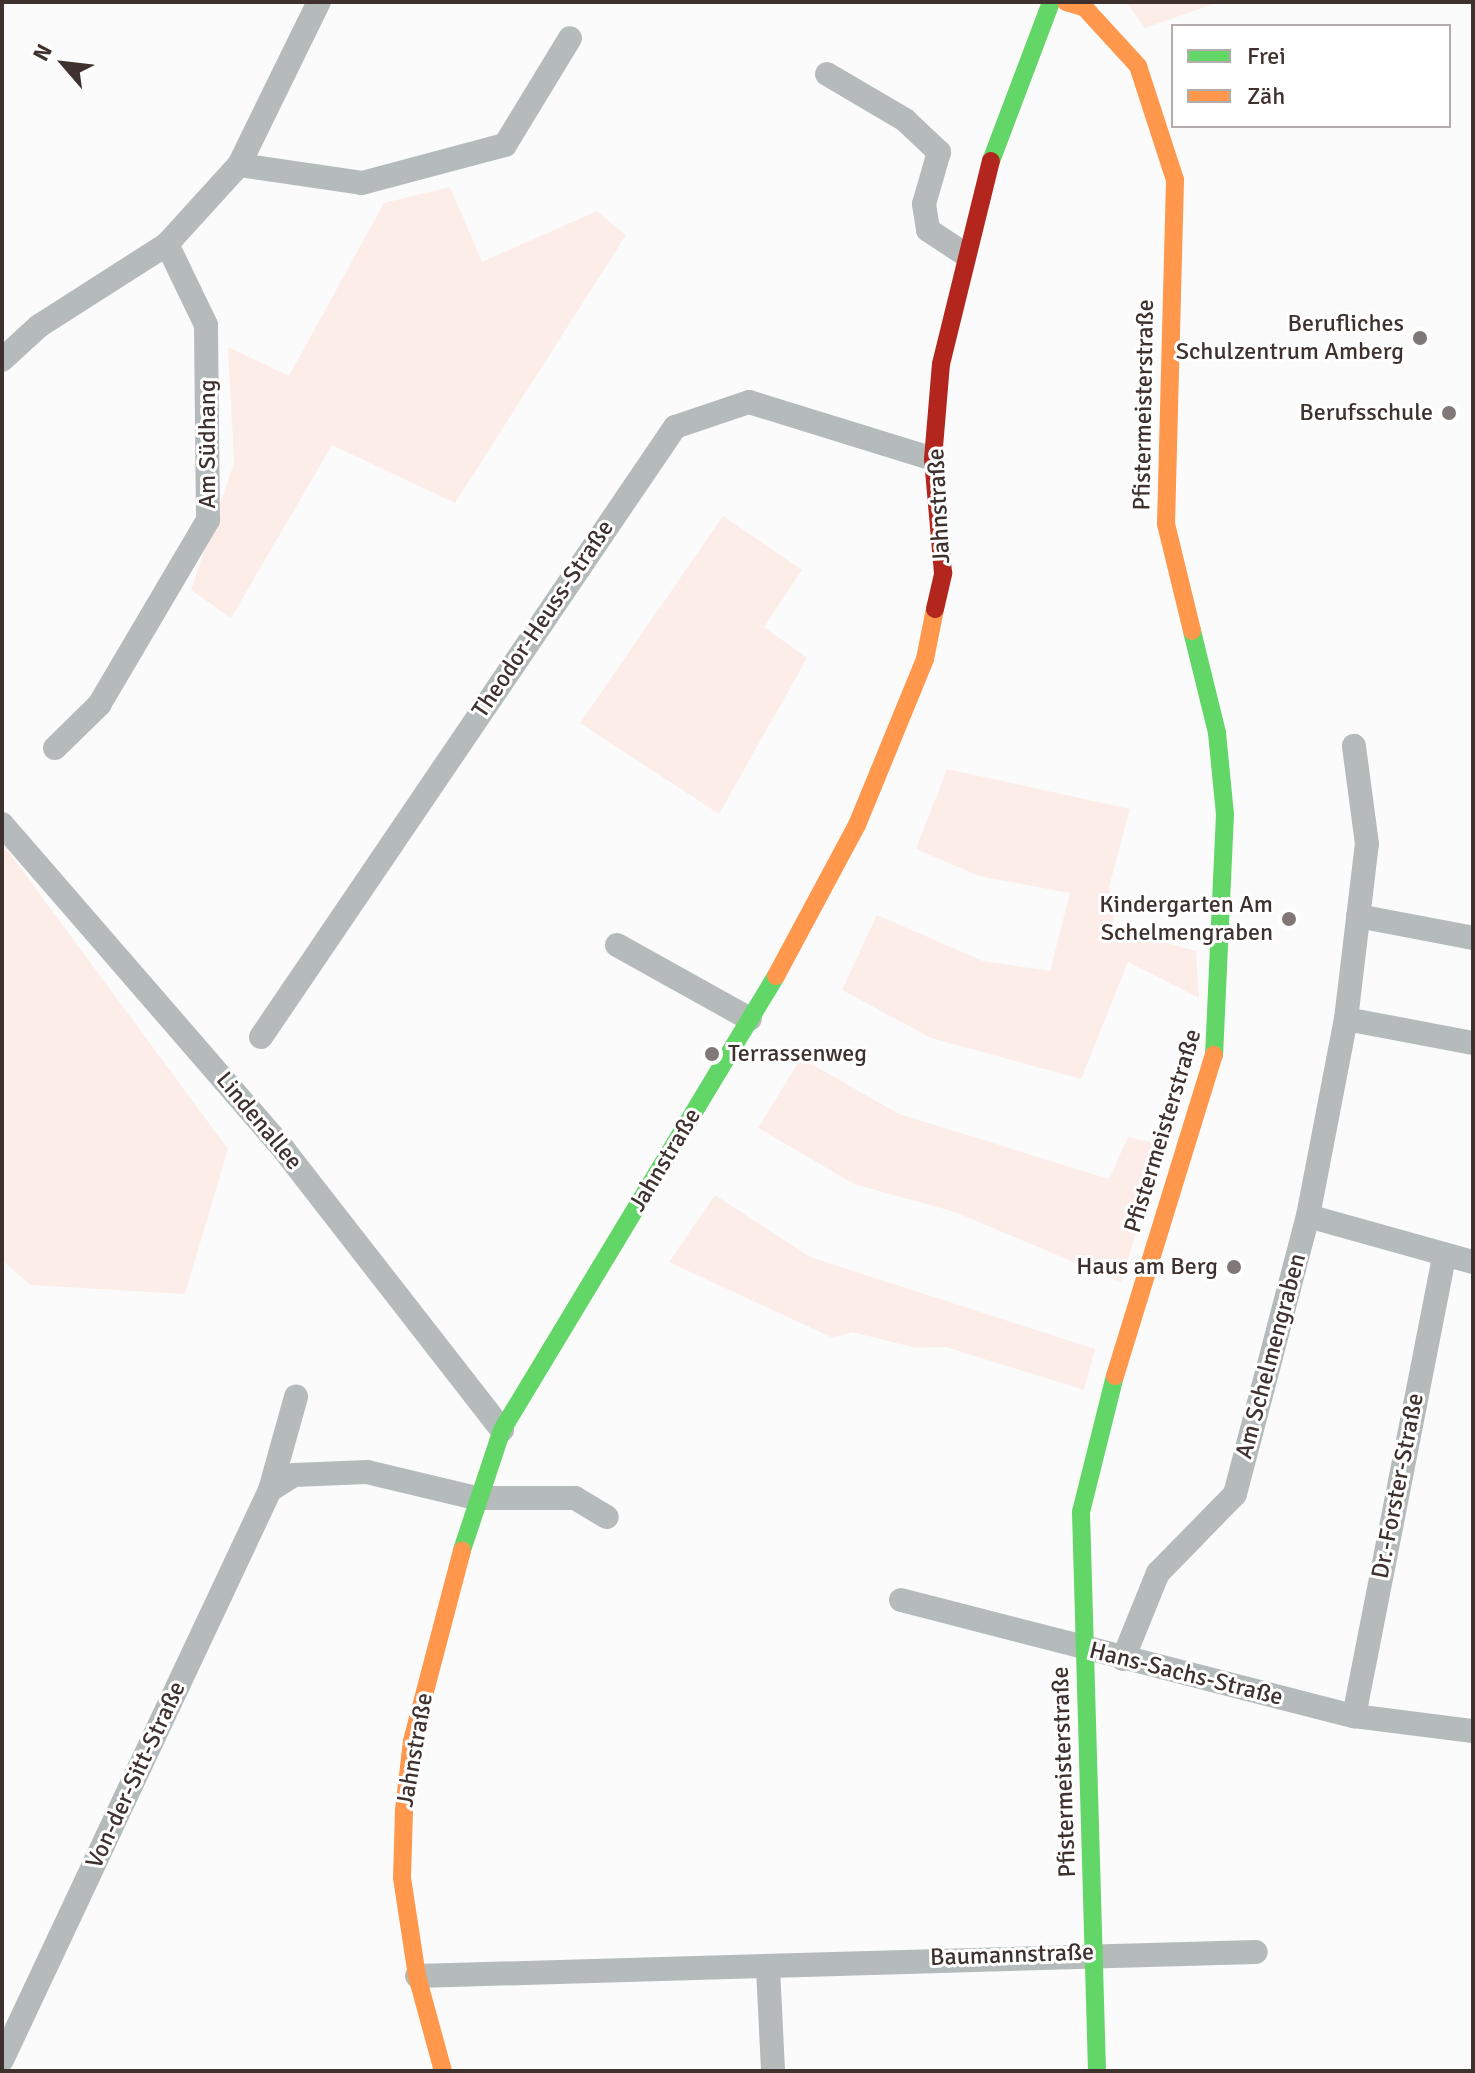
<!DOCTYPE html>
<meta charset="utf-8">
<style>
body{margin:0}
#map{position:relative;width:1475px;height:2073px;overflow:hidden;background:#fbfbfb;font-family:Signika,sans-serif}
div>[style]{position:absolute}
.green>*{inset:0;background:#fdede9}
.street>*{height:24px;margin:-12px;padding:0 12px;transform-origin:12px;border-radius:12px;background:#b4bbba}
.fast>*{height:18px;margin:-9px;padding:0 9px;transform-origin:9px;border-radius:9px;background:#63d668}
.slow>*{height:18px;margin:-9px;padding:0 9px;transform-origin:9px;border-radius:9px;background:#ff974d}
.jam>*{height:18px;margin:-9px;padding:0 9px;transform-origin:9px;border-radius:9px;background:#b3261e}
.dots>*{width:22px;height:22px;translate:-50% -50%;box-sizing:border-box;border:4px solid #fff;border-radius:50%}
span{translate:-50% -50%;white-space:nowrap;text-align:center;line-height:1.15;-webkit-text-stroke:6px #fff;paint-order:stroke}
.poi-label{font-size:24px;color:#3e312e}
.right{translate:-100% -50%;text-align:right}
.left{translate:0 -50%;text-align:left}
.street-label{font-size:24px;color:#3e312e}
.frame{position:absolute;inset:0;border:4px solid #3e312e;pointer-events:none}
.legend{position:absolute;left:1171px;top:24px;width:280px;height:104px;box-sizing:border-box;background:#fff;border:2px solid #b2adab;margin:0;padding:10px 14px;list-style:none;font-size:24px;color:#3e312e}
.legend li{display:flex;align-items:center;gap:16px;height:40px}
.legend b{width:40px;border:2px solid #b2adab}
.north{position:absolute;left:24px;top:24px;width:80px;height:80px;-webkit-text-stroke:6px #fff;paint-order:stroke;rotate:298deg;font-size:22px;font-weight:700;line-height:32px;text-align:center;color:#3e312e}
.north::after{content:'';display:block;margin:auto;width:28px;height:36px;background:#3e312e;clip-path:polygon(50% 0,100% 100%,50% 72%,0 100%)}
</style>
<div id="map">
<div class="green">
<div style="clip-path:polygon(1126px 2px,1219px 2px,1145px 28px)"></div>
<div style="clip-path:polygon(450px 187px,482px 262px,597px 211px,626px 235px,455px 503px,332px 445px,231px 618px,191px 590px,234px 463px,228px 347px,289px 376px,384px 203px)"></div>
<div style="clip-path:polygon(723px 516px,802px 570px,764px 627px,807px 658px,719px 814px,580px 723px)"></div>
<div style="clip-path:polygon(947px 769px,1130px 809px,1109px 887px,1115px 929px,1196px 951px,1199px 998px,1128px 962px,1081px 1079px,931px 1038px,842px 990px,877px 915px,983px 961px,1050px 971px,1070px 893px,979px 876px,916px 849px)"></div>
<div style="clip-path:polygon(2px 843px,228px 1149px,185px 1294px,30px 1285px,2px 1260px)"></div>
<div style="clip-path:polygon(801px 1058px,899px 1114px,1109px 1179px,1128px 1137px,1163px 1145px,1121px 1282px,955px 1212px,854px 1184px,758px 1128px)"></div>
<div style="clip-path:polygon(715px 1195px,810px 1257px,1095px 1349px,1084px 1390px,946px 1347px,916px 1348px,852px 1332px,833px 1338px,669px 1262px)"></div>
</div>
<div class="street">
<div style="left:827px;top:74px;width:91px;rotate:30.5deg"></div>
<div style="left:905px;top:120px;width:47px;rotate:43.3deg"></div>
<div style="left:939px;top:152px;width:54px;rotate:106.1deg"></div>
<div style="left:924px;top:204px;width:26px;rotate:81deg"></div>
<div style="left:928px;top:230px;width:42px;rotate:33.3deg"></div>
<div style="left:239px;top:165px;width:124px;rotate:8.3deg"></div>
<div style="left:362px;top:183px;width:148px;rotate:-14.9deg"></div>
<div style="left:505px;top:145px;width:125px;rotate:-58.7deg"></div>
<div style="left:2px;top:360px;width:50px;rotate:-42.6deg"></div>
<div style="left:39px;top:326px;width:152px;rotate:-32.6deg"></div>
<div style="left:167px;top:244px;width:107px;rotate:-47.7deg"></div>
<div style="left:239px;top:165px;width:182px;rotate:-63.9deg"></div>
<div style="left:55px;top:748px;width:62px;rotate:-44.3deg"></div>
<div style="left:99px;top:705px;width:215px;rotate:-59.5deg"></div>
<div style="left:208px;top:520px;width:195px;rotate:-90.6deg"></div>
<div style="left:206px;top:325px;width:90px;rotate:-115.7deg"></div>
<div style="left:2px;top:824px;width:431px;rotate:49.1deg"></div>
<div style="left:284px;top:1150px;width:355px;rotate:52.1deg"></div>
<div style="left:1358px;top:916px;width:117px;rotate:10.8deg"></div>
<div style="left:617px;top:945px;width:152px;rotate:29.1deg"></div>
<div style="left:1346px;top:1019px;width:129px;rotate:10.7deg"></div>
<div style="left:261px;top:1037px;width:737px;rotate:-55.84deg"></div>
<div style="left:675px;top:427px;width:78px;rotate:-18.7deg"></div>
<div style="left:749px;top:402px;width:193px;rotate:17.2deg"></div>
<div style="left:1308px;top:1216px;width:171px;rotate:15.6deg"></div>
<div style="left:270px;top:1490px;width:28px;rotate:-32deg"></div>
<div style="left:294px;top:1475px;width:73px;rotate:-2.4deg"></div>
<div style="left:367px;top:1472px;width:112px;rotate:13.4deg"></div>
<div style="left:476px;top:1498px;width:99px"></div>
<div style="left:575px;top:1498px;width:37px;rotate:31deg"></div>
<div style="left:901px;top:1600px;width:468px;rotate:14.4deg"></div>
<div style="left:1354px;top:1716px;width:120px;rotate:7.2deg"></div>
<div style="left:1123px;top:1659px;width:93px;rotate:-67.9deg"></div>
<div style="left:1158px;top:1573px;width:110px;rotate:-45.7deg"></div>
<div style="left:1235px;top:1494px;width:287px;rotate:-75.3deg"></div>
<div style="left:1308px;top:1216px;width:201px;rotate:-79.1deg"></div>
<div style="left:1346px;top:1019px;width:176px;rotate:-83.2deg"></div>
<div style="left:1367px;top:844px;width:99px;rotate:-97.6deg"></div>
<div style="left:1354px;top:1716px;width:469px;rotate:-78.9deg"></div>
<div style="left:768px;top:1968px;width:103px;rotate:87.2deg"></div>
<div style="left:417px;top:1976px;width:839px;rotate:-1.64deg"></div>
<div style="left:2px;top:2060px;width:630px;rotate:-64.82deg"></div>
<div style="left:270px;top:1490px;width:97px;rotate:-74.4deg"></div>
</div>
<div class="fast">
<div style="left:991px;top:161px;width:170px;rotate:-69.3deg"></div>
<div style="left:1192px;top:631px;width:105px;rotate:76.2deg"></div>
<div style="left:1217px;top:733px;width:81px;rotate:84.4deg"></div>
<div style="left:1225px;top:814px;width:241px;rotate:92.6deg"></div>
<div style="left:462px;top:1550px;width:126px;rotate:-71.6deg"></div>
<div style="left:502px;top:1430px;width:530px;rotate:-58.89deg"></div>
<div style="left:1097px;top:2071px;width:559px;rotate:-91.64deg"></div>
<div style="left:1081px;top:1512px;width:140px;rotate:-76deg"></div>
</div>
<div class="slow">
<div style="left:1066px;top:2px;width:19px;rotate:16deg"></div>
<div style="left:1084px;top:7px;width:80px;rotate:47.5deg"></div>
<div style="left:1138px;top:66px;width:120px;rotate:72deg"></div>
<div style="left:1175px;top:180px;width:344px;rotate:91.5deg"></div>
<div style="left:1166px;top:524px;width:110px;rotate:76.3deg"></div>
<div style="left:776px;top:976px;width:171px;rotate:-61.8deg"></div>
<div style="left:857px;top:825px;width:179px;rotate:-67.7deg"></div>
<div style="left:925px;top:659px;width:51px;rotate:-78.7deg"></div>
<div style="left:1115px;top:1376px;width:336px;rotate:-72.9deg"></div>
<div style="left:443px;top:2071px;width:98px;rotate:-105.3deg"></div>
<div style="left:417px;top:1976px;width:99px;rotate:-98.7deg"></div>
<div style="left:402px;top:1878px;width:68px;rotate:-88.3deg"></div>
<div style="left:404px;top:1810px;width:69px;rotate:-83.4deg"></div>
<div style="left:412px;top:1741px;width:197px;rotate:-75.3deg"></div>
</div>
<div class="jam">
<div style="left:935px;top:609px;width:37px;rotate:-77deg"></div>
<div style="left:943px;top:573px;width:114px;rotate:-95deg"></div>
<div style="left:933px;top:459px;width:95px;rotate:-85.2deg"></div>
<div style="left:941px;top:364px;width:209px;rotate:-76.2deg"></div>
</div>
<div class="dots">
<div style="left:1420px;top:338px;background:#807876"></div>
<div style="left:1449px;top:413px;background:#807876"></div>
<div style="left:1289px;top:919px;background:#807876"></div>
<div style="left:712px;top:1054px;background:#807876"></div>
<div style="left:1234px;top:1267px;background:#807876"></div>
</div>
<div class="poi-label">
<span class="right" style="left:1404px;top:338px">Berufliches<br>Schulzentrum Amberg</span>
<span class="right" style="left:1433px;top:413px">Berufsschule</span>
<span class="right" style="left:1273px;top:919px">Kindergarten Am<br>Schelmengraben</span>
<span class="left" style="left:728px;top:1054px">Terrassenweg</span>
<span class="right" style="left:1218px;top:1267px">Haus am Berg</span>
</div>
<div class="street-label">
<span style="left:1144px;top:405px;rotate:-89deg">Pfistermeisterstraße</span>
<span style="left:208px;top:444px;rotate:-90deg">Am Südhang</span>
<span style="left:939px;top:506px;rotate:-93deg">Jahnstraße</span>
<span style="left:543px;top:619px;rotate:-56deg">Theodor-Heuss-Straße</span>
<span style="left:259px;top:1121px;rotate:50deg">Lindenallee</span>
<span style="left:1163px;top:1131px;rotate:-73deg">Pfistermeisterstraße</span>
<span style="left:665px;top:1160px;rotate:-59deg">Jahnstraße</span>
<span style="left:1271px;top:1356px;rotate:-75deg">Am Schelmengraben</span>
<span style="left:1398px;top:1486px;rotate:-79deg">Dr.-Forster-Straße</span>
<span style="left:1186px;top:1674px;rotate:14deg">Hans-Sachs-Straße</span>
<span style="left:415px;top:1750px;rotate:-80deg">Jahnstraße</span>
<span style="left:1064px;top:1772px;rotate:-92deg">Pfistermeisterstraße</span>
<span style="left:136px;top:1775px;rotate:-65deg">Von-der-Sitt-Straße</span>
<span style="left:1012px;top:1955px;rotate:-2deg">Baumannstraße</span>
</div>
<div class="frame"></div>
<ul class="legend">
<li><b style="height:10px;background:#63d668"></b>Frei</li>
<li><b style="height:10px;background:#ff974d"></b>Zäh</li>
</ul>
<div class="north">N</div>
</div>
